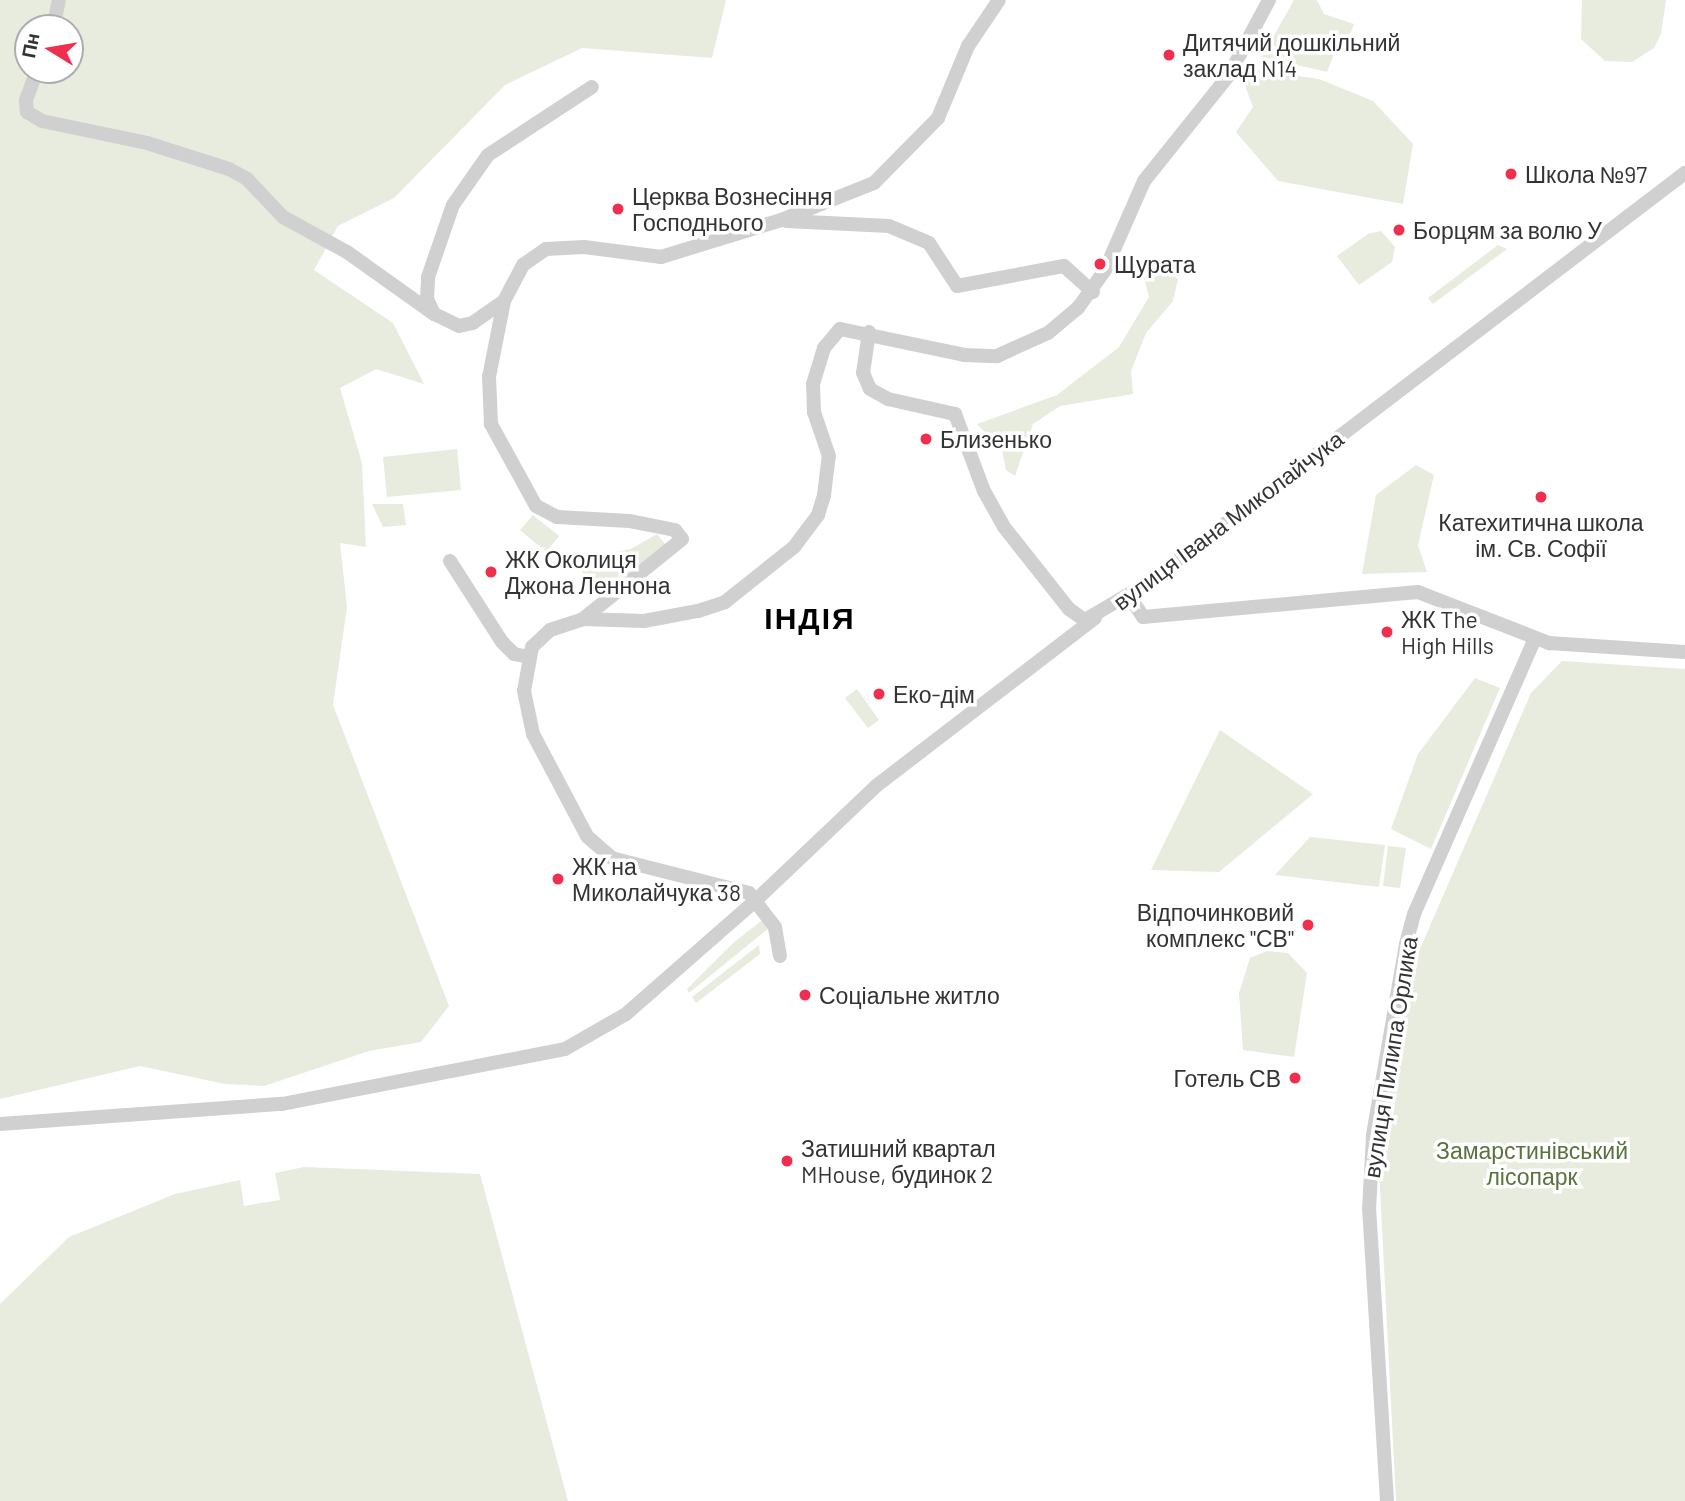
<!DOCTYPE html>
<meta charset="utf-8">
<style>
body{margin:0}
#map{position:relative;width:1685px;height:1501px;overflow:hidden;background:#fff;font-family:Barlow,sans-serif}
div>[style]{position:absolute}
.green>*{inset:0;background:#e7ecde}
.minor>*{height:14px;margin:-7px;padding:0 7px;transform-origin:7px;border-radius:7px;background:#d0d0d0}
.dots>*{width:19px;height:19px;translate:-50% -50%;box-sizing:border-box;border:4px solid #fff;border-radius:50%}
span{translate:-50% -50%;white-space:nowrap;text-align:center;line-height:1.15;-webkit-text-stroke:7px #fff;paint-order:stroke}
.poi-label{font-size:23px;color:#333}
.left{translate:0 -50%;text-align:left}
.right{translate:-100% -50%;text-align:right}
.street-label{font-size:23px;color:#333}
.park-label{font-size:23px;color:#5a723c}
.district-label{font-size:30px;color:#000;font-weight:700;letter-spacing:2px}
.north{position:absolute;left:14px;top:14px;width:70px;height:70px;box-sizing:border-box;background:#fff;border:2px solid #adadad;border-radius:50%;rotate:281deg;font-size:19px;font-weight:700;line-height:28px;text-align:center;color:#333}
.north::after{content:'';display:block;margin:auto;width:24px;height:32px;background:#f02e4e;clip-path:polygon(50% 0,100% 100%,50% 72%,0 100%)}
</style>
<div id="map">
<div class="green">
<div style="clip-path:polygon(evenodd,0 0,726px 0,712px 58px,582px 48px,505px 85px,394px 198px,338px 226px,314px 270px,393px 323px,424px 384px,376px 369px,340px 388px,362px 463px,366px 547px,340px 543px,347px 607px,333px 705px,449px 1006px,421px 1042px,369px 1051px,264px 1086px,225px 1084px,140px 1066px,0 1099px,0 0,28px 28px,70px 28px,70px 70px,28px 70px,28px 28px)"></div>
<div style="clip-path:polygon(1294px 0,1317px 0,1324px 14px,1354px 24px,1343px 53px,1335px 51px,1327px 72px,1262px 57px)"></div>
<div style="clip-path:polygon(1582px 0,1666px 0,1661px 34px,1654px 48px,1632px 62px,1605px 61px,1581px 39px)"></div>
<div style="clip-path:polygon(1257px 70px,1319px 79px,1373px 101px,1413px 144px,1403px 204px,1278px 181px,1236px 132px,1253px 107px,1244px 83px)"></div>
<div style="clip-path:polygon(1381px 231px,1395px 247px,1392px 262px,1359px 285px,1337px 256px,1368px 234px)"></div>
<div style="clip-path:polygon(1498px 245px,1507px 249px,1433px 304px,1428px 298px)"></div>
<div style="clip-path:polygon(1164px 270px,1178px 279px,1173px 301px,1146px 333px,1131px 371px,1133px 394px,1060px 406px,1033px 424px,1015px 476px,1006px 470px,1002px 450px,977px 424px,1057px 395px,1119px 347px,1149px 297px,1144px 278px)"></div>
<div style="clip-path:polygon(457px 449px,461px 490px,387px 497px,383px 457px)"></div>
<div style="clip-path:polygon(1416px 465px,1434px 475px,1418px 545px,1427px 572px,1362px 574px,1376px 495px)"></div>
<div style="clip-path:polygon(372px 504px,403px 504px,406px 525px,383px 527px)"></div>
<div style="clip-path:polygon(533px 515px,559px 536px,546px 552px,520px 530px)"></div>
<div style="clip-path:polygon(657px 534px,666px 545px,602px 592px,592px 591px,580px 580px,584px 568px,596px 556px,631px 549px)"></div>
<div style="clip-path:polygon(1562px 661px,1685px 669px,1685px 1501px,1396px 1501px,1378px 1149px,1407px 979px,1531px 693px)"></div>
<div style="clip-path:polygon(1475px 678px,1500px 688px,1431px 849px,1391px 829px,1418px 754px)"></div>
<div style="clip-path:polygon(857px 689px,879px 720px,868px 728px,845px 698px)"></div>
<div style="clip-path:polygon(1220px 730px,1313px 794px,1219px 872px,1151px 870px)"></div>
<div style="clip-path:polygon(1310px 837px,1385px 845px,1379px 887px,1275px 875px)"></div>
<div style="clip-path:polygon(1388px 846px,1406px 848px,1400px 888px,1383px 886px)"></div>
<div style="clip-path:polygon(765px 918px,769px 928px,689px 993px,687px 989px,733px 943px)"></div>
<div style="clip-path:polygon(759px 945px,760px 954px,696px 1003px,692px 997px)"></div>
<div style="clip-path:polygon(1267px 951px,1288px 953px,1307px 973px,1294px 1057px,1243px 1050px,1239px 993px,1250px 958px)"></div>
<div style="clip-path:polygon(304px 1167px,480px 1174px,568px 1501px,0 1501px,0 1304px,69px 1237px,175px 1194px,240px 1180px,244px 1206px,280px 1200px,275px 1173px)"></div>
</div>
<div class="minor">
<div style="left:53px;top:28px;width:29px;rotate:-78deg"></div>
<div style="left:37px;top:70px;width:33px;rotate:110deg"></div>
<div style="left:26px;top:101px;width:11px;rotate:85deg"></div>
<div style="left:27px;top:112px;width:17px;rotate:31deg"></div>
<div style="left:42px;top:121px;width:107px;rotate:11.8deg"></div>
<div style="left:147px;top:143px;width:86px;rotate:17.6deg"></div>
<div style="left:229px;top:169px;width:21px;rotate:29deg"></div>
<div style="left:247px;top:179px;width:52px;rotate:46.5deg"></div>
<div style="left:283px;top:217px;width:73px;rotate:28.7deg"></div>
<div style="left:347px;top:252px;width:107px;rotate:35.5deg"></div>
<div style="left:787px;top:221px;width:102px;rotate:2.8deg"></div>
<div style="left:889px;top:226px;width:43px;rotate:23deg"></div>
<div style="left:929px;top:243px;width:51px;rotate:56.9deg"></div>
<div style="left:957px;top:286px;width:109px;rotate:-10.6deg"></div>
<div style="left:1064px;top:266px;width:39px;rotate:42deg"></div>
<div style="left:504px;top:301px;width:38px;rotate:145deg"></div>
<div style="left:473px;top:323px;width:14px;rotate:168deg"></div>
<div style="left:459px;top:326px;width:28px;rotate:-154deg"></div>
<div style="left:434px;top:314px;width:17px;rotate:-115deg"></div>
<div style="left:427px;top:299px;width:22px;rotate:-87deg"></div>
<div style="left:428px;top:277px;width:76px;rotate:-70.9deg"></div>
<div style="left:453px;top:205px;width:61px;rotate:-55deg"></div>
<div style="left:488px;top:155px;width:124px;rotate:-33.2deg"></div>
<div style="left:869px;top:332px;width:41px;rotate:98.3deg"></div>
<div style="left:863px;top:373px;width:17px;rotate:66deg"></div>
<div style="left:870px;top:389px;width:21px;rotate:29deg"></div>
<div style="left:888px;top:399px;width:69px;rotate:12.6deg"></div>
<div style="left:955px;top:414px;width:82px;rotate:69.4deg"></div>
<div style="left:984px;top:491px;width:41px;rotate:60.9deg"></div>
<div style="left:1004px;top:527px;width:105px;rotate:51.6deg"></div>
<div style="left:1069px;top:609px;width:19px;rotate:35deg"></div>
<div style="left:1085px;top:620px;width:71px;rotate:-30.5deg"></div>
<div style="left:1146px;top:584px;width:678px;rotate:-37.33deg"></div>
<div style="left:450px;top:561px;width:96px;rotate:57.3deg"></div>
<div style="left:502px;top:642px;width:17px;rotate:45deg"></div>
<div style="left:514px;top:654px;width:15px;rotate:11deg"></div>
<div style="left:1129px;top:596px;width:25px;rotate:56deg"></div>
<div style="left:1143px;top:617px;width:276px;rotate:-5.2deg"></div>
<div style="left:1418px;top:592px;width:141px;rotate:21.3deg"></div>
<div style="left:1549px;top:643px;width:136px;rotate:3.8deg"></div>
<div style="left:583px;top:619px;width:61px;rotate:1.9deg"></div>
<div style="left:644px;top:621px;width:55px;rotate:-10.5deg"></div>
<div style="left:698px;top:611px;width:28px;rotate:-18deg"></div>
<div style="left:725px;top:602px;width:88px;rotate:-38.6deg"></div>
<div style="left:794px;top:547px;width:40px;rotate:-53deg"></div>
<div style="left:818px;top:515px;width:21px;rotate:-73deg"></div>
<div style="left:824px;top:495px;width:39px;rotate:-83deg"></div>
<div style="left:829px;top:456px;width:46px;rotate:-108.8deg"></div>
<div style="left:814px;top:412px;width:28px;rotate:-92deg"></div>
<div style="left:813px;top:384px;width:38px;rotate:-73deg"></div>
<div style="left:824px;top:348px;width:25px;rotate:-50deg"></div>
<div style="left:840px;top:329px;width:127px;rotate:11.8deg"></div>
<div style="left:964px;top:355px;width:33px;rotate:2deg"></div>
<div style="left:997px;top:356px;width:56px;rotate:-24.3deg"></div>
<div style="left:1048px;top:333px;width:39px;rotate:-40deg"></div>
<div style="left:1078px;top:308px;width:47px;rotate:-54.6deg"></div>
<div style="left:1105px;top:270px;width:97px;rotate:-66.3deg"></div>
<div style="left:1144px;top:181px;width:136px;rotate:-51.3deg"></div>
<div style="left:1229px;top:75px;width:85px;rotate:-61.9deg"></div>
<div style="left:780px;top:956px;width:29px;rotate:-100deg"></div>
<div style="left:775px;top:927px;width:43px;rotate:-127.4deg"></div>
<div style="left:749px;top:893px;width:141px;rotate:-165.7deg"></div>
<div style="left:612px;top:858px;width:33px;rotate:-139deg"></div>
<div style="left:587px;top:836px;width:115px;rotate:-117.9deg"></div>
<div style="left:533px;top:734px;width:44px;rotate:-101.8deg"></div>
<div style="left:524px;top:691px;width:45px;rotate:-79.7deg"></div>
<div style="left:532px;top:647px;width:25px;rotate:-43deg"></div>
<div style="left:550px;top:630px;width:35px;rotate:-18deg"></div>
<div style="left:583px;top:619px;width:127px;rotate:-38.9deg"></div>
<div style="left:682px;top:539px;width:11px;rotate:-128deg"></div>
<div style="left:675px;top:530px;width:47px;rotate:-168.9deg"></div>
<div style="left:629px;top:521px;width:72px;rotate:-176.8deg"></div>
<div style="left:557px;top:517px;width:24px;rotate:-152deg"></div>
<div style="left:536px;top:506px;width:94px;rotate:-118.8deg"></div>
<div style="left:491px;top:424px;width:47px;rotate:-92.4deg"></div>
<div style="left:489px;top:377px;width:77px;rotate:-78.8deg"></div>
<div style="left:504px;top:301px;width:41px;rotate:-62.2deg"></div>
<div style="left:523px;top:265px;width:28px;rotate:-35deg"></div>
<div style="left:546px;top:249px;width:38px;rotate:-3deg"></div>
<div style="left:584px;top:247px;width:78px;rotate:7.4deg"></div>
<div style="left:661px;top:257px;width:126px;rotate:-17.1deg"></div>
<div style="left:781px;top:220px;width:100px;rotate:-21.7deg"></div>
<div style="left:874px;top:183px;width:91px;rotate:-45.4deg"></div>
<div style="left:938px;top:118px;width:78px;rotate:-67.4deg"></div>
<div style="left:968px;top:46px;width:55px;rotate:-56deg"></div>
<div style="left:0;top:1124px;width:283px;rotate:-4.1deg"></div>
<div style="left:282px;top:1104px;width:288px;rotate:-11deg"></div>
<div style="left:565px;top:1049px;width:70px;rotate:-29.8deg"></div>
<div style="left:626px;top:1014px;width:173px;rotate:-41.2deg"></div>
<div style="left:756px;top:900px;width:166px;rotate:-43.5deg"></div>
<div style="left:876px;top:786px;width:276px;rotate:-37.5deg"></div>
<div style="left:1387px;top:1501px;width:292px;rotate:-93.5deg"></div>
<div style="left:1369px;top:1210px;width:75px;rotate:-86.9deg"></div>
<div style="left:1373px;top:1135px;width:194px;rotate:-80.2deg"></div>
<div style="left:1406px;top:944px;width:31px;rotate:-75deg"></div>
<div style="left:1414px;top:914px;width:300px;rotate:-66.3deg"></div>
</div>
<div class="dots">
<div style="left:1169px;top:55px;background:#f02e4e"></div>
<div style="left:1511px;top:174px;background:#f02e4e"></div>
<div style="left:618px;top:209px;background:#f02e4e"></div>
<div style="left:1399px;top:230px;background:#f02e4e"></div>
<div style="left:1100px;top:264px;background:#f02e4e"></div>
<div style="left:926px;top:439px;background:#f02e4e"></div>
<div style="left:1541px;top:497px;background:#f02e4e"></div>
<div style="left:491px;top:572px;background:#f02e4e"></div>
<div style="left:1387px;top:632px;background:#f02e4e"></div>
<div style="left:879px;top:694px;background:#f02e4e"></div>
<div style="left:558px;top:879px;background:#f02e4e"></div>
<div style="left:1308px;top:925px;background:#f02e4e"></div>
<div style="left:805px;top:995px;background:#f02e4e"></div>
<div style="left:1295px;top:1078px;background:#f02e4e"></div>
<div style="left:787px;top:1161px;background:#f02e4e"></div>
</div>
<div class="poi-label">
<span class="left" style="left:1183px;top:55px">Дитячий дошкільний<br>заклад N14</span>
<span class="left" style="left:1525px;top:174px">Школа №97</span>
<span class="left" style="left:632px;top:209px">Церква Вознесіння<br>Господнього</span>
<span class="left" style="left:1413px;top:230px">Борцям за волю У</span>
<span class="left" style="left:1114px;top:264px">Щурата</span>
<span class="left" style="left:940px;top:439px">Близенько</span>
<span style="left:1541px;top:535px">Катехитична школа<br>ім. Св. Софії</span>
<span class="left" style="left:505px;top:572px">ЖК Околиця<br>Джона Леннона</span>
<span class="left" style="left:1401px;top:632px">ЖК The<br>High Hills</span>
<span class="left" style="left:893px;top:694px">Еко-дім</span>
<span class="left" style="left:572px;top:879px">ЖК на<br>Миколайчука 38</span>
<span class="right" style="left:1294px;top:925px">Відпочинковий<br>комплекс "СВ"</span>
<span class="left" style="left:819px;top:995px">Соціальне житло</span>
<span class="right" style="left:1281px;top:1078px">Готель СВ</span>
<span class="left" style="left:801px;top:1161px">Затишний квартал<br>MHouse, будинок 2</span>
</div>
<div class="street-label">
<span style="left:1228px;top:520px;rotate:-37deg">вулиця Івана Миколайчука</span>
<span style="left:1390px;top:1057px;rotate:-81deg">вулиця Пилипа Орлика</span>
</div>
<div class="park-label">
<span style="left:1532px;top:1163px">Замарстинівський<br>лісопарк</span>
</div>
<div class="district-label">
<span style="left:810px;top:617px">ІНДІЯ</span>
</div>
<div class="north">Пн</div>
</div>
